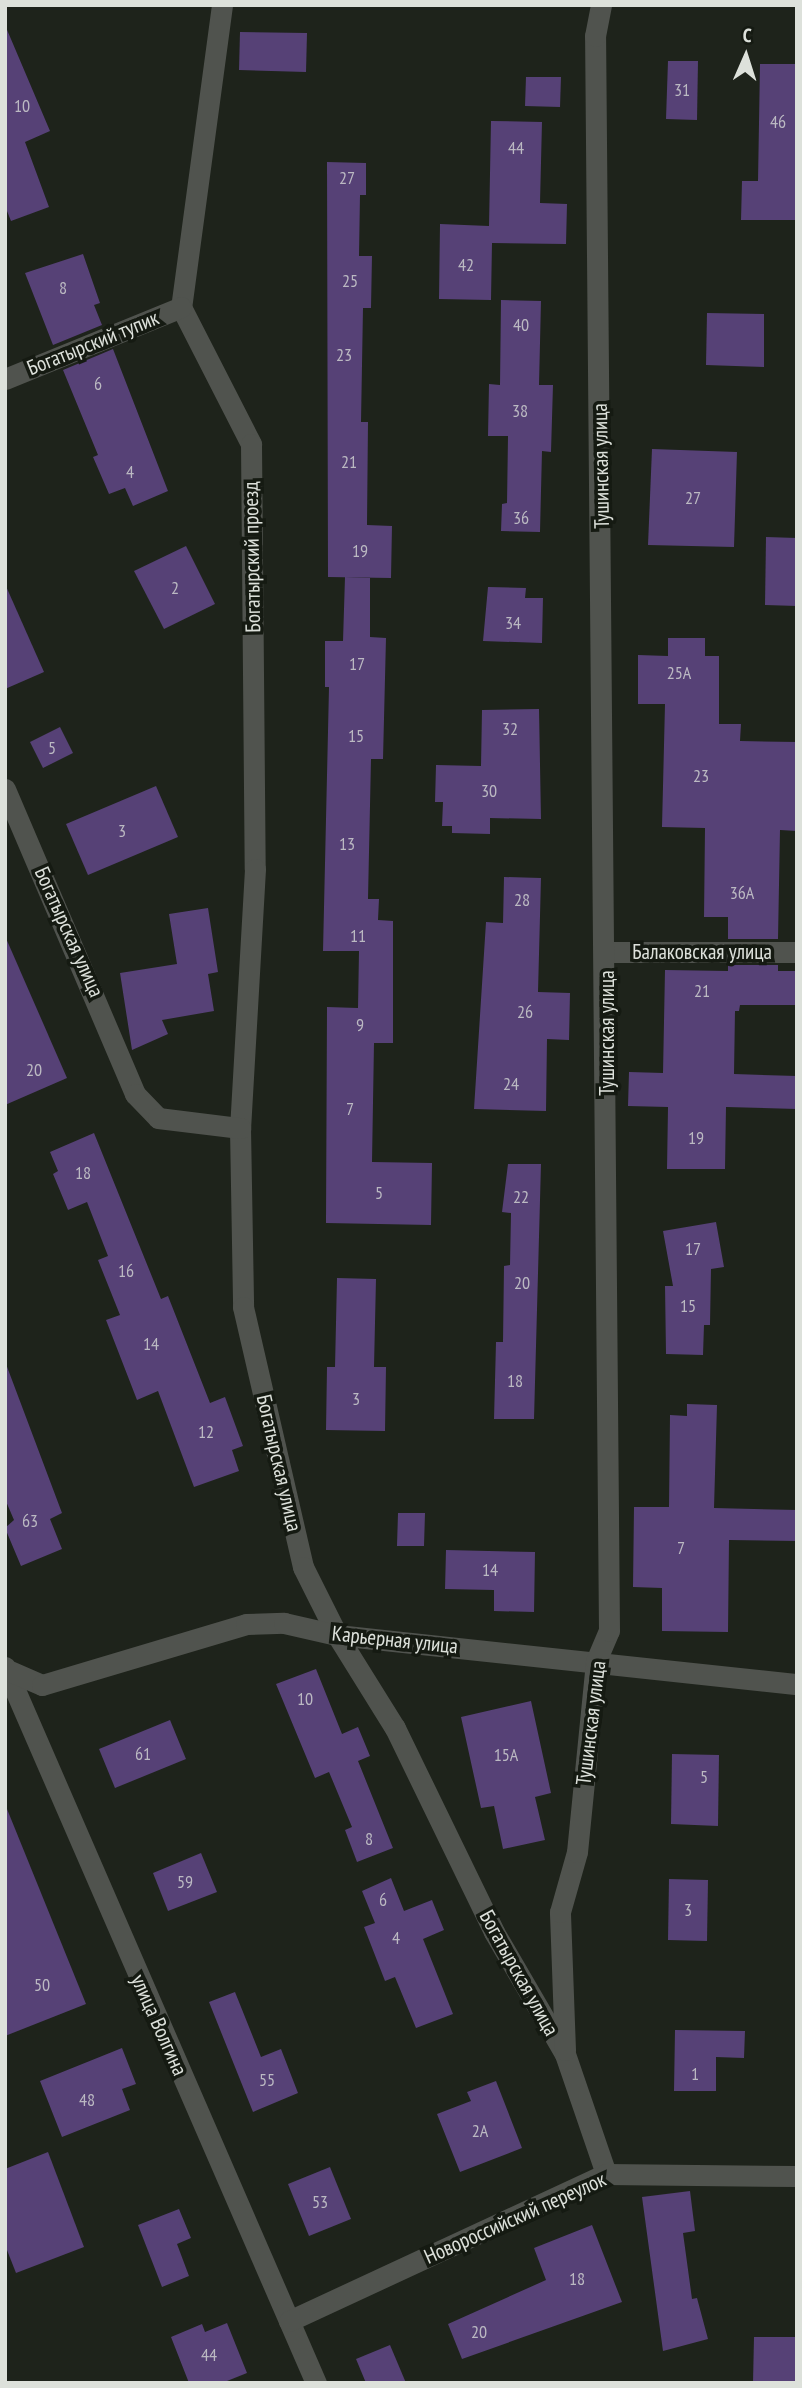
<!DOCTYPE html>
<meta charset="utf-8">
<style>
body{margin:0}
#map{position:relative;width:802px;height:2388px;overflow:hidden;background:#1e231b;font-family:"PT Sans Narrow",sans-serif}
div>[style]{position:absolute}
.building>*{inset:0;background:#564176}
.street>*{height:21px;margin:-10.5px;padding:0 10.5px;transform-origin:10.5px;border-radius:10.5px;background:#50534e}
span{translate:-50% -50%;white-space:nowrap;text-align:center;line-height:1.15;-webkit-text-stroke:7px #151a12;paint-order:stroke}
.number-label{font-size:18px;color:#bbb9c2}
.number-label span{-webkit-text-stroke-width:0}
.street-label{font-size:21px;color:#dde1db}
.frame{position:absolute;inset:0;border:7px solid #dde1db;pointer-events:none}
.north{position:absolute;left:711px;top:21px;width:70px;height:70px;-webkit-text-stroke:5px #151a12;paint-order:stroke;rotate:3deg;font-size:19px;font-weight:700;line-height:28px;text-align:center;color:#dde1db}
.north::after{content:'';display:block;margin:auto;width:24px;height:32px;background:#dde1db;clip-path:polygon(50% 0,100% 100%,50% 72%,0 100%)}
</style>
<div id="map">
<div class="building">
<div style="clip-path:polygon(5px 25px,50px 131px,25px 142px,49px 207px,11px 221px,5px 206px)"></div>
<div style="clip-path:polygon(240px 32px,307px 33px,306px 72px,239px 70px)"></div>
<div style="clip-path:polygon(668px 61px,698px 61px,697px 120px,666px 119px)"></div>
<div style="clip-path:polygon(760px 64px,797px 64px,797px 220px,741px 220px,742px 181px,758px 181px)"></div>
<div style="clip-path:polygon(526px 77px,561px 77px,560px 107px,525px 106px)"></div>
<div style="clip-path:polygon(491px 121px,542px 122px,540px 203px,567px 204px,566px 244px,492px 243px,491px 300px,439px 299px,440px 224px,489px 226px)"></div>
<div style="clip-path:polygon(327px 162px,366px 163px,366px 195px,360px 195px,359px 256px,372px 256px,371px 308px,363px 308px,361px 422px,368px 422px,367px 525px,392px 526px,391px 578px,328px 577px)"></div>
<div style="clip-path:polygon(83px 254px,100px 303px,94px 305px,102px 325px,53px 345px,25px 273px)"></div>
<div style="clip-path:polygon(501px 300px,541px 301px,539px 385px,553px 385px,551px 452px,542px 451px,540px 532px,501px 531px,502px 504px,507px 503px,508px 436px,488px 436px,489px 384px,500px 385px)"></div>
<div style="clip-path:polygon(707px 313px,764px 314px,764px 367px,706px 365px)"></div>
<div style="clip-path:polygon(113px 349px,168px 491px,133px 506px,125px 488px,109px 494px,93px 457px,98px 455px,63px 370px)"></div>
<div style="clip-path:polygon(652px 449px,737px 452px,734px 547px,648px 545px)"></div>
<div style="clip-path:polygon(766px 537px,797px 538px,797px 606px,765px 605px)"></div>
<div style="clip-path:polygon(186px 546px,215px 604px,164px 629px,134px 571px)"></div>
<div style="clip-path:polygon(345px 577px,370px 578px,370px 637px,386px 638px,383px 759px,371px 759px,368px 899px,379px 899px,378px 920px,393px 921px,393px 1043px,374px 1043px,372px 1162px,432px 1163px,431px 1225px,326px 1223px,327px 1007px,358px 1008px,359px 951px,323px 951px,329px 687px,325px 687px,325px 641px,343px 641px)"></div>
<div style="clip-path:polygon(5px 584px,44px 672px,5px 689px)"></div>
<div style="clip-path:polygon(488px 587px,526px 588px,525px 598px,543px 598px,542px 643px,483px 641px)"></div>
<div style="clip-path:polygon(668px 638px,705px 638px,705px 656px,719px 656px,719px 724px,741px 724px,740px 741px,797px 742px,797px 831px,780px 830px,778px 939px,728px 939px,728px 917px,704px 917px,705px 828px,662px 827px,665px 704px,638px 704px,638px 655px,668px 656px)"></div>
<div style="clip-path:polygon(539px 709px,541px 819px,490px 818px,490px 834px,452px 833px,452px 826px,442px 826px,443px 802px,435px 802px,436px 765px,481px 766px,482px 710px)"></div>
<div style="clip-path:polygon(60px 727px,73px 753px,43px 768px,30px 742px)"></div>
<div style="clip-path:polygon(156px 786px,178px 837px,88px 875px,66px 824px)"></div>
<div style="clip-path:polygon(504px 877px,541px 878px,538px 992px,570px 993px,569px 1040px,547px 1039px,546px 1111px,474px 1109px,486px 922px,503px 923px)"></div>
<div style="clip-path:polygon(208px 908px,218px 972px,208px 974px,214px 1011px,162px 1020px,168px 1034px,132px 1050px,120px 973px,177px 964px,169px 914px)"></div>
<div style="clip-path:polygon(5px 936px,67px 1078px,5px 1105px)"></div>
<div style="clip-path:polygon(728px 965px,778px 965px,778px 971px,797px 971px,797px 1005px,740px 1005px,739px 1011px,735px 1011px,734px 1074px,797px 1076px,797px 1109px,726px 1107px,725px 1169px,667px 1169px,668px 1107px,628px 1106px,629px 1072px,663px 1073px,665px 970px,728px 971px)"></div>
<div style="clip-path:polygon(94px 1133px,161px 1299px,168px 1296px,210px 1403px,225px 1397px,243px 1446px,232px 1450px,239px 1471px,194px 1487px,158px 1391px,137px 1400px,106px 1320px,120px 1315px,98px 1260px,108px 1256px,87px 1202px,68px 1210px,53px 1174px,58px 1171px,50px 1152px)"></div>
<div style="clip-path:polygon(508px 1164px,541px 1164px,534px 1419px,494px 1419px,496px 1342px,503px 1342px,504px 1266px,510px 1265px,511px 1213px,502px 1212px)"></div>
<div style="clip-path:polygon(716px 1222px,724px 1267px,711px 1269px,710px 1325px,704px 1325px,703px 1355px,666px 1354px,665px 1286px,673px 1286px,663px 1231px)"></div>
<div style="clip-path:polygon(337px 1278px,376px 1279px,374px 1367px,386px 1367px,385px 1431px,326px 1430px,327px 1367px,335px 1367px)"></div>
<div style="clip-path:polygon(6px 1364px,62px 1513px,50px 1519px,62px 1549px,21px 1566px,5px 1528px,14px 1520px,5px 1499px)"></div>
<div style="clip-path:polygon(687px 1404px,717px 1405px,714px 1508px,797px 1510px,797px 1541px,729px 1540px,728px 1632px,662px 1631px,662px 1588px,633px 1587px,634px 1507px,669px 1507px,670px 1415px,687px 1416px)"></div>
<div style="clip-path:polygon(398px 1513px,425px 1513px,424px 1546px,397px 1546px)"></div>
<div style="clip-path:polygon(446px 1550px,535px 1552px,534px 1612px,494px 1611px,494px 1590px,445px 1589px)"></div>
<div style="clip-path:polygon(316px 1669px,342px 1734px,358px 1727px,370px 1756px,358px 1761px,393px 1848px,357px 1862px,345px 1830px,352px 1827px,329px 1772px,315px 1778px,276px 1684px)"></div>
<div style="clip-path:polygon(531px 1701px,551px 1793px,535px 1797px,545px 1840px,503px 1849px,494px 1806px,481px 1808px,461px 1717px)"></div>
<div style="clip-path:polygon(170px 1720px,186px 1759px,115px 1788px,99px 1749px)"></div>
<div style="clip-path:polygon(672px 1754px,719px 1755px,718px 1826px,671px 1824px)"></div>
<div style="clip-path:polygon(7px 1809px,86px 2004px,5px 2036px,5px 1810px)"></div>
<div style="clip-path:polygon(201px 1853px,217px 1892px,168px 1911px,153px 1873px)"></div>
<div style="clip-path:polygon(391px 1878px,404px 1911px,432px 1900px,444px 1930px,423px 1939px,453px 2014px,416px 2028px,395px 1977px,385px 1981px,364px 1927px,375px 1923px,362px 1891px)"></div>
<div style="clip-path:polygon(669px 1879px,708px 1880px,707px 1941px,668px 1940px)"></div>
<div style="clip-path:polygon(235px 1992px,261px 2057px,281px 2049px,298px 2093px,253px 2112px,209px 2002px)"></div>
<div style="clip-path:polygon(675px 2030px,745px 2031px,744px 2058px,716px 2057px,716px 2091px,674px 2091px)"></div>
<div style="clip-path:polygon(122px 2048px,136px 2084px,122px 2089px,130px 2110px,62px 2137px,40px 2081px)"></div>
<div style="clip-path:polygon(496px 2081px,522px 2148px,460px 2172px,437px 2114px,471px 2101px,467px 2092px)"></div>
<div style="clip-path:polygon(48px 2152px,84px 2247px,16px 2273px,5px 2245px,5px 2169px)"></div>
<div style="clip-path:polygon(330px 2167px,351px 2219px,309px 2236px,288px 2184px)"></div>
<div style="clip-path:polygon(690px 2191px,695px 2231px,683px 2233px,692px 2299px,697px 2298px,708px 2339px,663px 2351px,642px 2197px)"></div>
<div style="clip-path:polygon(179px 2209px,191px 2238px,177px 2244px,189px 2276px,162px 2287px,138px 2225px)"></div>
<div style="clip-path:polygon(592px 2225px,622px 2302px,462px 2359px,448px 2324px,546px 2280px,534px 2248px)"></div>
<div style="clip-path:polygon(227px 2323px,247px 2373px,222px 2383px,189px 2383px,171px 2337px,202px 2324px,205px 2332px)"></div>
<div style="clip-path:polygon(754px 2337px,797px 2337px,797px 2383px,753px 2383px)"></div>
<div style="clip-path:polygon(390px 2345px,406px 2383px,366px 2383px,356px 2359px)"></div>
</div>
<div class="street">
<div style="left:222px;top:5px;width:305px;rotate:97.7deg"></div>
<div style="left:181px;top:307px;width:154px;rotate:62.9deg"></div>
<div style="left:251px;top:444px;width:425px;rotate:89.5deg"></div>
<div style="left:255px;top:869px;width:259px;rotate:93.3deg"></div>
<div style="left:240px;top:1128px;width:179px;rotate:89deg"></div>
<div style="left:243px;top:1307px;width:267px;rotate:77deg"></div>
<div style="left:303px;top:1567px;width:76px;rotate:63.4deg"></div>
<div style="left:337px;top:1635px;width:110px;rotate:58.1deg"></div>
<div style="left:395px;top:1728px;width:227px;rotate:64.1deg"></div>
<div style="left:494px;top:1932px;width:141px;rotate:59.8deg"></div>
<div style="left:565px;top:2054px;width:127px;rotate:71.1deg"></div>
<div style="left:5px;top:379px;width:190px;rotate:-22.2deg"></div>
<div style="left:5px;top:789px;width:332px;rotate:66.9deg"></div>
<div style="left:135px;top:1094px;width:33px;rotate:46deg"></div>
<div style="left:158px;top:1118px;width:83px;rotate:7deg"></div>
<div style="left:606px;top:952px;width:191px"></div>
<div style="left:5px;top:1667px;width:781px;rotate:66.52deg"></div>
<div style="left:5px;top:1669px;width:40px;rotate:23.4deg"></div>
<div style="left:42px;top:1685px;width:213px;rotate:-16.6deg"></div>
<div style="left:246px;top:1624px;width:38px;rotate:-2deg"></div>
<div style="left:284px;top:1623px;width:54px;rotate:12.8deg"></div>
<div style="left:337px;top:1635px;width:463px;rotate:6.1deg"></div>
<div style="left:565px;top:2050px;width:138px;rotate:-92.1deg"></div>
<div style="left:560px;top:1912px;width:62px;rotate:-74.2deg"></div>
<div style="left:577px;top:1852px;width:192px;rotate:-84.3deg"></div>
<div style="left:596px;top:1661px;width:33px;rotate:-67deg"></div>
<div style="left:609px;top:1631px;width:1595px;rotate:-90.5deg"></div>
<div style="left:595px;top:36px;width:32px;rotate:-79deg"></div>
<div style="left:289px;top:2321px;width:349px;rotate:-24.9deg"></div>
<div style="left:606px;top:2174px;width:191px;rotate:0.6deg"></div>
</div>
<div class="number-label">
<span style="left:682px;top:90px">31</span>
<span style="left:22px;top:106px">10</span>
<span style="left:778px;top:122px">46</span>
<span style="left:516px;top:148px">44</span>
<span style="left:347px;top:178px">27</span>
<span style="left:466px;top:265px">42</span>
<span style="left:350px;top:281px">25</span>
<span style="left:63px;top:288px">8</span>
<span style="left:521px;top:325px">40</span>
<span style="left:344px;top:355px">23</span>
<span style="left:98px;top:384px">6</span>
<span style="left:520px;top:411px">38</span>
<span style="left:349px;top:462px">21</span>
<span style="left:130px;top:472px">4</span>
<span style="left:693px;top:498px">27</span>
<span style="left:521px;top:518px">36</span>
<span style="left:360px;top:551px">19</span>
<span style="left:175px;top:588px">2</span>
<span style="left:513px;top:623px">34</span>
<span style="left:357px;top:664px">17</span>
<span style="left:679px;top:673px">25А</span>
<span style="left:510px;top:729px">32</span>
<span style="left:356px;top:736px">15</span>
<span style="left:52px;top:748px">5</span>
<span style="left:701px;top:776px">23</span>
<span style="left:489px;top:791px">30</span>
<span style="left:122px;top:831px">3</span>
<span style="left:347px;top:844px">13</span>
<span style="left:742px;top:893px">36А</span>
<span style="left:522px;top:900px">28</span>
<span style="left:358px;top:936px">11</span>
<span style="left:702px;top:991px">21</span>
<span style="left:525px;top:1012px">26</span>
<span style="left:360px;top:1025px">9</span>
<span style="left:34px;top:1070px">20</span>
<span style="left:511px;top:1084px">24</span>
<span style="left:350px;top:1109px">7</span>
<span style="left:696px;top:1138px">19</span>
<span style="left:83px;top:1173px">18</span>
<span style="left:379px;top:1193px">5</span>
<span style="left:521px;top:1197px">22</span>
<span style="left:693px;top:1249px">17</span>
<span style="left:126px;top:1271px">16</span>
<span style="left:522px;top:1283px">20</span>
<span style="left:688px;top:1306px">15</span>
<span style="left:151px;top:1344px">14</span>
<span style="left:515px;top:1381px">18</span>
<span style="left:356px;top:1399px">3</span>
<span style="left:206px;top:1432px">12</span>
<span style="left:30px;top:1521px">63</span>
<span style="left:681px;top:1548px">7</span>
<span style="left:490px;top:1570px">14</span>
<span style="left:305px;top:1699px">10</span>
<span style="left:143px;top:1754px">61</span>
<span style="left:506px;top:1755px">15А</span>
<span style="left:704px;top:1777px">5</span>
<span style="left:369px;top:1839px">8</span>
<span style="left:185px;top:1882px">59</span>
<span style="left:383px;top:1900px">6</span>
<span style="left:688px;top:1910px">3</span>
<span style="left:396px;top:1938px">4</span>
<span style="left:42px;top:1985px">50</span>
<span style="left:695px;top:2074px">1</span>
<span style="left:267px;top:2080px">55</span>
<span style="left:87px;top:2100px">48</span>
<span style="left:480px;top:2131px">2А</span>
<span style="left:320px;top:2202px">53</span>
<span style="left:577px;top:2279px">18</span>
<span style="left:479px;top:2332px">20</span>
<span style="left:209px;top:2355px">44</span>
</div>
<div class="street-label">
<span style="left:93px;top:343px;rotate:-22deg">Богатырский тупик</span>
<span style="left:601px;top:466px;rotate:-91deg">Тушинская улица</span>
<span style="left:252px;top:557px;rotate:-91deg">Богатырский проезд</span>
<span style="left:69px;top:932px;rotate:66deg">Богатырская улица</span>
<span style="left:702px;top:952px">Балаковская улица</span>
<span style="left:607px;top:1033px;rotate:-90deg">Тушинская улица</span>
<span style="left:279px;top:1463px;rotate:77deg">Богатырская улица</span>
<span style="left:395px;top:1640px;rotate:6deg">Карьерная улица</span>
<span style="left:591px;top:1723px;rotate:-83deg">Тушинская улица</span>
<span style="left:519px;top:1973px;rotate:61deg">Богатырская улица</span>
<span style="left:159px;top:2025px;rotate:66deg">улица Волгина</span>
<span style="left:515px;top:2218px;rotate:-24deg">Новороссийский переулок</span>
</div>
<div class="frame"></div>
<div class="north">С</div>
</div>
